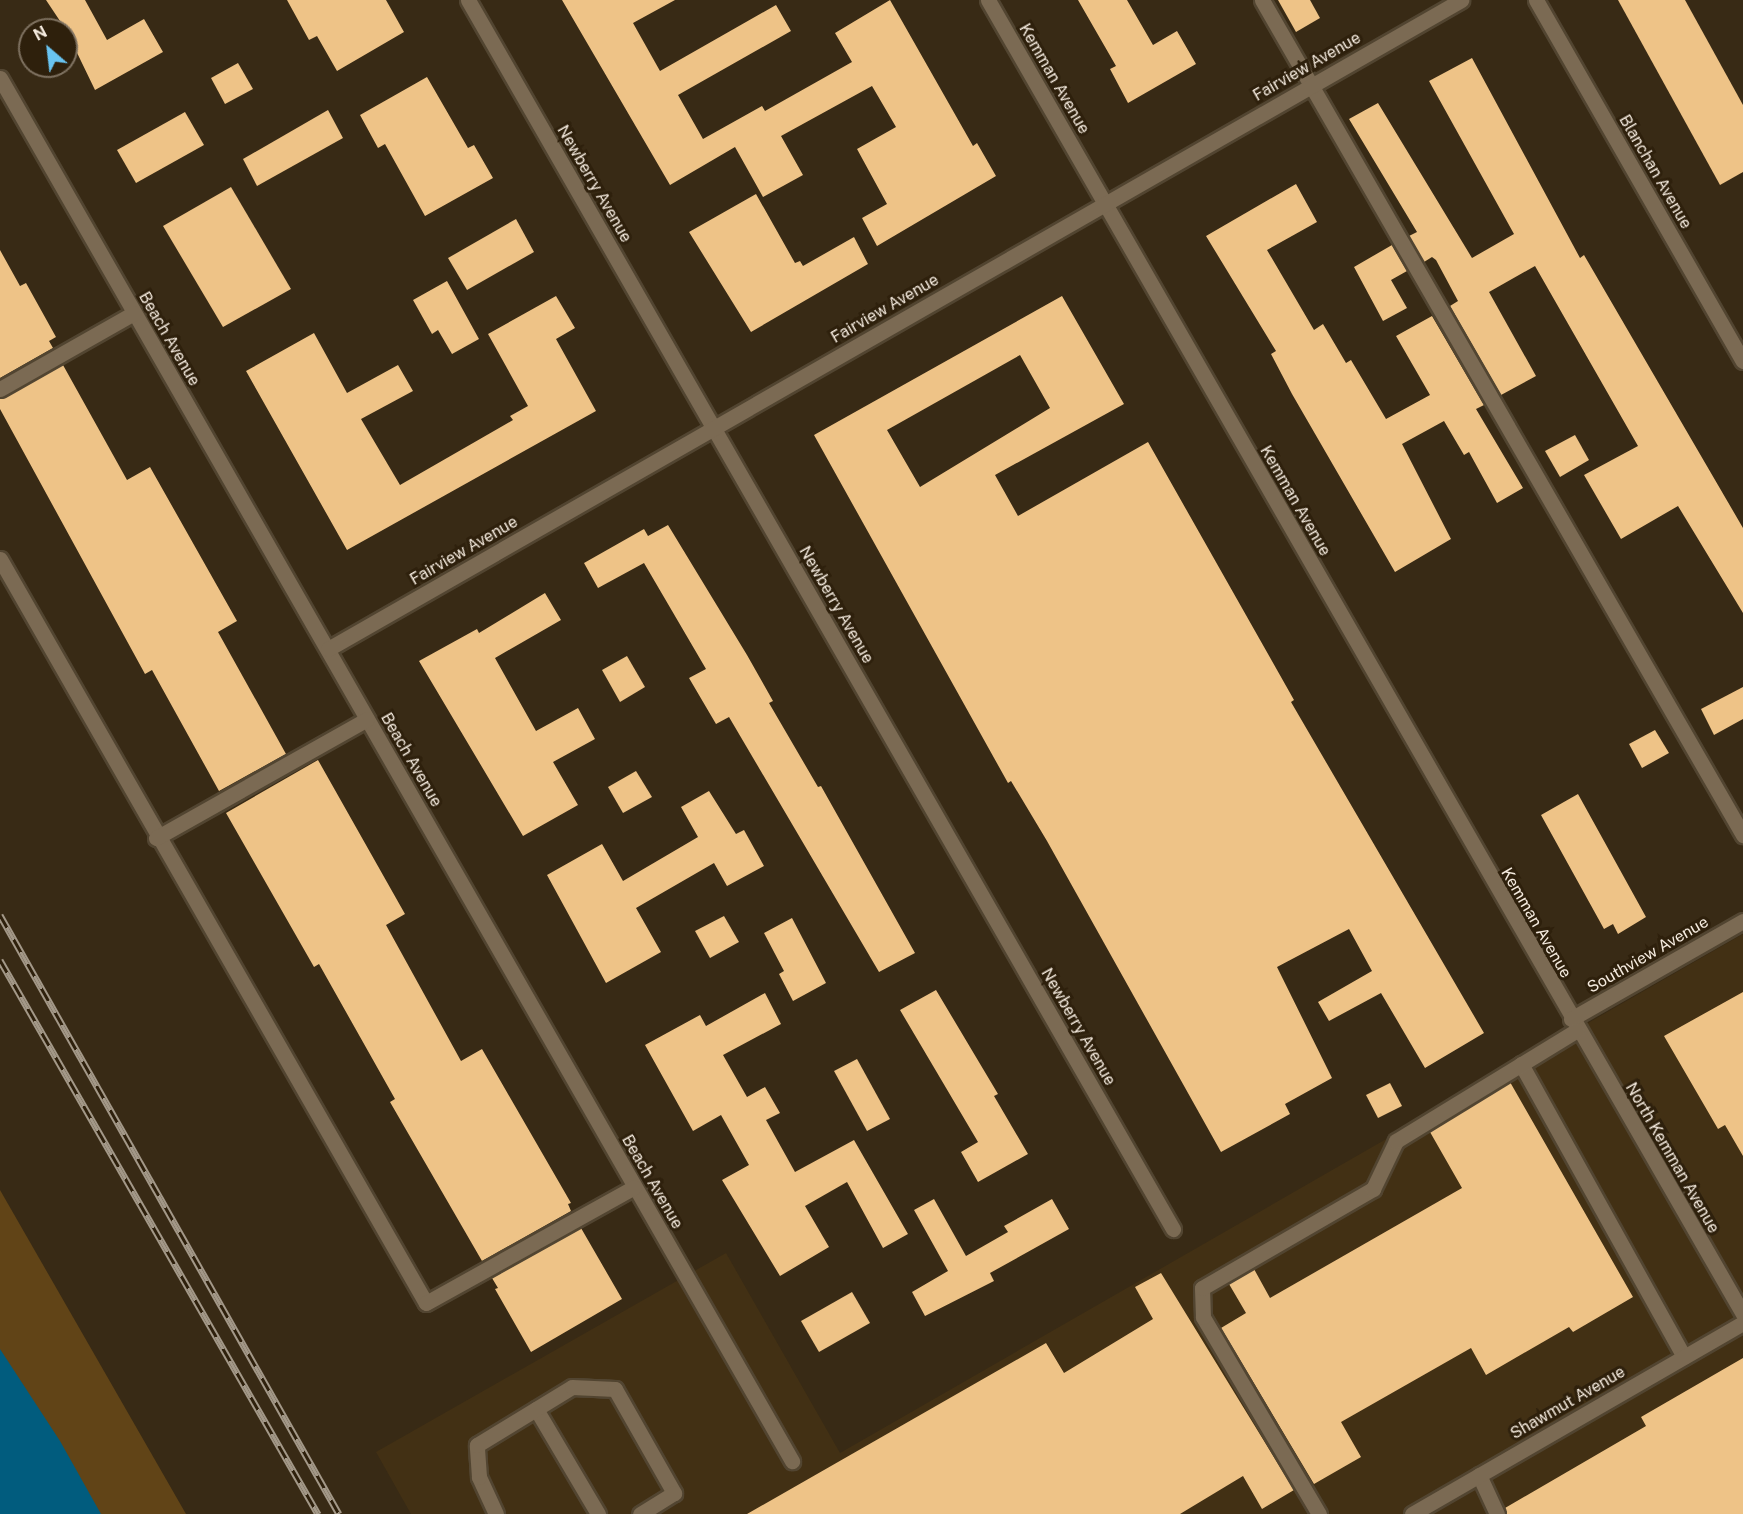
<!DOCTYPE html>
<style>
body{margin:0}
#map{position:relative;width:1743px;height:1514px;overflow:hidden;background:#382a15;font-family:"Public Sans",sans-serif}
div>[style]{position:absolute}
.built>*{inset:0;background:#423014}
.green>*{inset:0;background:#614417}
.water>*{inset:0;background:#015c7e}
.building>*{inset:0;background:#eec387}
.roads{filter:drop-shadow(2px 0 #524531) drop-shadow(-2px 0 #524531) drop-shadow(0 2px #524531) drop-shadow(0 -2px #524531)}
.minor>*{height:15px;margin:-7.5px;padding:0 7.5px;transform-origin:7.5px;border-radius:7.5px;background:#7b6a53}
.rail>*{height:7px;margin-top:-3.5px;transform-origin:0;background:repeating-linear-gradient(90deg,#2e200c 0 14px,#a39888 0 28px);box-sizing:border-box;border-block:2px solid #a39888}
span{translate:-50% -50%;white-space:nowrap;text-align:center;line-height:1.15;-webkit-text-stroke:6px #2e200c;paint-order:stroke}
.street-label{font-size:16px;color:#f5ebdf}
.north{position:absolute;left:18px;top:18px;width:60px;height:60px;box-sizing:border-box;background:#2e200c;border:2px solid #7e7160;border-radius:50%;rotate:332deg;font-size:16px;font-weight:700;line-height:24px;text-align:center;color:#f5ebdf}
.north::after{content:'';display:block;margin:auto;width:21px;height:27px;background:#69c4f1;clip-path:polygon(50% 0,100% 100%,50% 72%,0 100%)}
</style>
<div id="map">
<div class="built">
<div style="clip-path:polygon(1743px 934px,1743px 1514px,411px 1514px,376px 1452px,726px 1253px,840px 1453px)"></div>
</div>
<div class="green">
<div style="clip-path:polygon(0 1190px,186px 1514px,0 1514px)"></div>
</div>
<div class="water">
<div style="clip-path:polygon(0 1349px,60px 1441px,101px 1514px,0 1514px)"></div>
</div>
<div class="building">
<div style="clip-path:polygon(46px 0,85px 0,107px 40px,144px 19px,163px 52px,95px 90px,66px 30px)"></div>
<div style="clip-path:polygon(287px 0,386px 0,404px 32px,337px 71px,317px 36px,309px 40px)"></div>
<div style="clip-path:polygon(562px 0,675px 0,633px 23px,660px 71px,776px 5px,791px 31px,678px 95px,703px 139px,762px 106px,765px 111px,852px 62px,835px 33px,890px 0,973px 146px,977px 143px,996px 176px,877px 246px,862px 218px,887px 204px,857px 149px,896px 127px,872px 86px,781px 136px,803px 175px,763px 197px,735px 147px,670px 185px)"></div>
<div style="clip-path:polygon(1078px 0,1127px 0,1153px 45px,1177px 31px,1196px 64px,1128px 103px,1110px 69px,1116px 66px)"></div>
<div style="clip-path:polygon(1278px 0,1310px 0,1320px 18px,1296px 32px)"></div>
<div style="clip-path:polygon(1618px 0,1685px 0,1743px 105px,1743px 172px,1720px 185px)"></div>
<div style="clip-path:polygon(1472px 58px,1580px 258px,1584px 255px,1743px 528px,1743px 613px,1678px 506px,1621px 539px,1584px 475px,1638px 446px,1535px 266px,1489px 292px,1536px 376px,1501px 395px,1450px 306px,1458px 301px,1436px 260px,1432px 257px,1424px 262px,1409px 236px,1417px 232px,1349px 119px,1378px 103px,1472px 258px,1514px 234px,1429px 81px)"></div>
<div style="clip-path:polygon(238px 63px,253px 89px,225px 104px,211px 78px)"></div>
<div style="clip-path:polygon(427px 77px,468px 148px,474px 145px,493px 178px,425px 216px,385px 144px,378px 148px,360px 115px)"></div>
<div style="clip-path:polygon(328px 110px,343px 138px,257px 186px,243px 159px)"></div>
<div style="clip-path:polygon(185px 112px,204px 145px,136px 183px,117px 150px)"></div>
<div style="clip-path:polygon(1296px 184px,1317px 222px,1267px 250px,1314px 330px,1323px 324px,1346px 363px,1351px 360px,1386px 419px,1430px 395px,1396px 336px,1432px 316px,1484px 405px,1476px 409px,1523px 488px,1497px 503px,1469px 452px,1464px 455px,1444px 421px,1402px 444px,1451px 539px,1395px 572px,1292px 394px,1271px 354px,1276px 351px,1206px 236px)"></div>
<div style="clip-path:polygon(231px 187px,291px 289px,223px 327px,163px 226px)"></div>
<div style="clip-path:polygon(756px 194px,795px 263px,800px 261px,803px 266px,854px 237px,868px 264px,751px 332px,689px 232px)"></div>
<div style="clip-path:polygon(516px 219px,534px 252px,467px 290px,448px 258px)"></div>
<div style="clip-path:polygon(1392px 245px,1407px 271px,1391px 280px,1407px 308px,1383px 321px,1354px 267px)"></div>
<div style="clip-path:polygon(0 250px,20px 286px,26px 283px,56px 337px,49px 341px,53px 348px,0 378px)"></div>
<div style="clip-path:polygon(447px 281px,479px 339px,452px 354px,438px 330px,432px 334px,413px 300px)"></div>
<div style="clip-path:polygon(556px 296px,575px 328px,556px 339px,596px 411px,347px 550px,246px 371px,314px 333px,347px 393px,398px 365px,413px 391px,361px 419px,400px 485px,513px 420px,510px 416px,528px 406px,488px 334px)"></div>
<div style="clip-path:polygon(evenodd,1062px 296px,1124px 404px,995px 475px,1018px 516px,1148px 442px,1294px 700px,1291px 702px,1484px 1033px,1425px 1068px,1381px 993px,1329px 1021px,1318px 1002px,1372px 971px,1349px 929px,1277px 967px,1332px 1078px,1285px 1104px,1290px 1114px,1221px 1152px,1047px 841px,1011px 781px,1008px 783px,814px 435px,1062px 296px,1020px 355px,1050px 408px,920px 487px,887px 430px,1020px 355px)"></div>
<div style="clip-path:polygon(63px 365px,127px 480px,150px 467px,237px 621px,218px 632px,286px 754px,219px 791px,152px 670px,145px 674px,0 409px,0 399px)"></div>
<div style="clip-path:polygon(1575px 435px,1589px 460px,1560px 477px,1545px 451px)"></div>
<div style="clip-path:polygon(668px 525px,747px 655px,773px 701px,769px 703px,818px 787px,821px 786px,915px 953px,879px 972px,729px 717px,716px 724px,689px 678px,706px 669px,644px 563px,598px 588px,584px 563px,644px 529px,648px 536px)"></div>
<div style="clip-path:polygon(545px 593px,561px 620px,495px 658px,536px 731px,578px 708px,595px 739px,553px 762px,578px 805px,523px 836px,419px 661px,477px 629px,479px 633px)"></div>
<div style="clip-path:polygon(627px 656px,645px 687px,620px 702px,602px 670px)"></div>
<div style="clip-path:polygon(1743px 687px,1743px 719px,1714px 735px,1701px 709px)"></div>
<div style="clip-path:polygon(1655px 730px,1669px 753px,1642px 768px,1629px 744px)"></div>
<div style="clip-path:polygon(318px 760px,405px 914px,386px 925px,461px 1061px,482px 1049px,571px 1203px,568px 1204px,571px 1211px,482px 1261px,390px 1102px,395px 1099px,319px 964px,314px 967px,226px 813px)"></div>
<div style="clip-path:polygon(636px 771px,652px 797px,623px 813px,608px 787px)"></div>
<div style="clip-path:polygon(709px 791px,736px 834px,744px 830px,764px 866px,727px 886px,714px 863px,636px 908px,661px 952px,606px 983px,547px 875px,602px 844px,623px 881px,698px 837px,681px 807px)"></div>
<div style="clip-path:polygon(1578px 794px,1646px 917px,1618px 934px,1613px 924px,1604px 929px,1541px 815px)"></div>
<div style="clip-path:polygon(724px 916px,739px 942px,710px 958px,695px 931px)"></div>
<div style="clip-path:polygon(792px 918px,826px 983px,793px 1001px,779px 974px,784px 971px,764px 933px)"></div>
<div style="clip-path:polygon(936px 990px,998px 1094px,994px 1096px,1028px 1154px,978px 1182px,961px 1152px,978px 1142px,900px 1010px)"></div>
<div style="clip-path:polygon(1743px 992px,1743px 1156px,1725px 1125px,1718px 1129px,1664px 1036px)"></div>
<div style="clip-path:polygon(765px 993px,781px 1024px,723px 1055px,747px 1097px,765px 1087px,780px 1113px,766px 1120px,795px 1172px,854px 1140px,908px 1234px,883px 1248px,847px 1182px,805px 1206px,829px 1247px,780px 1276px,722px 1180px,749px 1165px,721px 1115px,693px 1131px,645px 1045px,700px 1015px,706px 1026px)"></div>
<div style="clip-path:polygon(857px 1059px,890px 1119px,867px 1131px,834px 1071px)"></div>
<div style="clip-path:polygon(1510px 1082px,1633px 1297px,1573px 1332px,1569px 1327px,1486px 1375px,1471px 1348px,1341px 1422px,1361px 1457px,1314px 1484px,1221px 1328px,1246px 1313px,1229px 1284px,1254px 1269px,1270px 1298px,1462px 1188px,1430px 1132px)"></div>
<div style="clip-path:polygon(1390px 1083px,1402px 1106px,1378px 1118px,1366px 1095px)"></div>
<div style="clip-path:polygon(934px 1199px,966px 1256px,1008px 1232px,1004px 1226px,1052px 1199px,1069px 1229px,990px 1273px,994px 1281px,925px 1316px,912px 1292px,948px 1271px,914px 1210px)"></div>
<div style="clip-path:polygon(581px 1228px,622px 1299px,531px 1352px,495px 1289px,498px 1288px,492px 1278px)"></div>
<div style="clip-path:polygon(1161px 1273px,1294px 1490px,1262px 1509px,1243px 1476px,1180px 1514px,747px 1514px,1046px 1343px,1064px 1373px,1153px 1319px,1135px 1287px)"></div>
<div style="clip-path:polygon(852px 1292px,870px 1323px,819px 1352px,801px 1321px)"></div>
<div style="clip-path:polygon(1743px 1358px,1743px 1514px,1507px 1514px,1505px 1508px,1646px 1426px,1641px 1417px)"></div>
</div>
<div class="roads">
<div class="minor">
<div style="left:468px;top:0;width:1417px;rotate:60.16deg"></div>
<div style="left:988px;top:0;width:1515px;rotate:60.12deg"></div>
<div style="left:1262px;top:0;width:964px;rotate:60.06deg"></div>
<div style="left:1536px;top:0;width:416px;rotate:60.2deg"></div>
<div style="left:0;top:78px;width:1594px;rotate:60.2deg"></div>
<div style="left:0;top:389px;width:154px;rotate:-29.6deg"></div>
<div style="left:0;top:559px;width:857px;rotate:60.21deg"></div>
<div style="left:426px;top:1303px;width:238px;rotate:-29.1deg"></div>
<div style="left:328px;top:649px;width:1306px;rotate:-29.8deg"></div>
<div style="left:156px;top:838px;width:242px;rotate:-29.4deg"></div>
<div style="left:1571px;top:1019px;width:198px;rotate:-29.7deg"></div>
<div style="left:1521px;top:1064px;width:335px;rotate:60.9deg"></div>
<div style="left:536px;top:1409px;width:122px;rotate:59.4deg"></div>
<div style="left:1479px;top:1475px;width:43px;rotate:65.2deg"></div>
<div style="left:496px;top:1514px;width:41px;rotate:-114.7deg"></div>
<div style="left:479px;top:1477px;width:32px;rotate:-94deg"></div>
<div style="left:477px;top:1445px;width:111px;rotate:-31.4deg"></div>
<div style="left:572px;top:1387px;width:43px;rotate:2.7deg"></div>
<div style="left:615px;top:1389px;width:120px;rotate:60.4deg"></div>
<div style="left:674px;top:1493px;width:40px;rotate:148deg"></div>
<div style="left:1319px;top:1514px;width:229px;rotate:-120.5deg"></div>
<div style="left:1203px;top:1317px;width:29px;rotate:-92deg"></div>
<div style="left:1202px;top:1288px;width:198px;rotate:-30.1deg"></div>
<div style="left:1373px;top:1189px;width:53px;rotate:-64.4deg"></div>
<div style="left:1396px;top:1141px;width:212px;rotate:-31.5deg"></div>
<div style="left:1412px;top:1514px;width:382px;rotate:-30deg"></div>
</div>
</div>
<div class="rail">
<div style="left:0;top:915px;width:688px;rotate:60.49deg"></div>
<div style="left:0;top:960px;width:639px;rotate:60.14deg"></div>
</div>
<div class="street-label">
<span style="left:1307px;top:67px;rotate:-30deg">Fairview Avenue</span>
<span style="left:1054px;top:79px;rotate:60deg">Kemman Avenue</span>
<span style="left:1655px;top:172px;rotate:60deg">Blanchan Avenue</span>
<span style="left:594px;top:184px;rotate:60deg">Newberry Avenue</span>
<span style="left:885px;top:309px;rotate:-30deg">Fairview Avenue</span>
<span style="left:169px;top:339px;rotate:60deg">Beach Avenue</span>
<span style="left:1295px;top:501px;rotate:60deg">Kemman Avenue</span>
<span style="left:464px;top:551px;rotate:-30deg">Fairview Avenue</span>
<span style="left:836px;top:605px;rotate:60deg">Newberry Avenue</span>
<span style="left:411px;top:760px;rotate:60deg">Beach Avenue</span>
<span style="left:1536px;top:923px;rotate:60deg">Kemman Avenue</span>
<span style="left:1648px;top:955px;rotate:-30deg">Southview Avenue</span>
<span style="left:1078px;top:1027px;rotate:60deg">Newberry Avenue</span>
<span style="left:1672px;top:1158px;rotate:60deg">North Kemman Avenue</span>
<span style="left:652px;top:1182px;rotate:60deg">Beach Avenue</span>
<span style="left:1568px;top:1403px;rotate:-30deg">Shawmut Avenue</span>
</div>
<div class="north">N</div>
</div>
